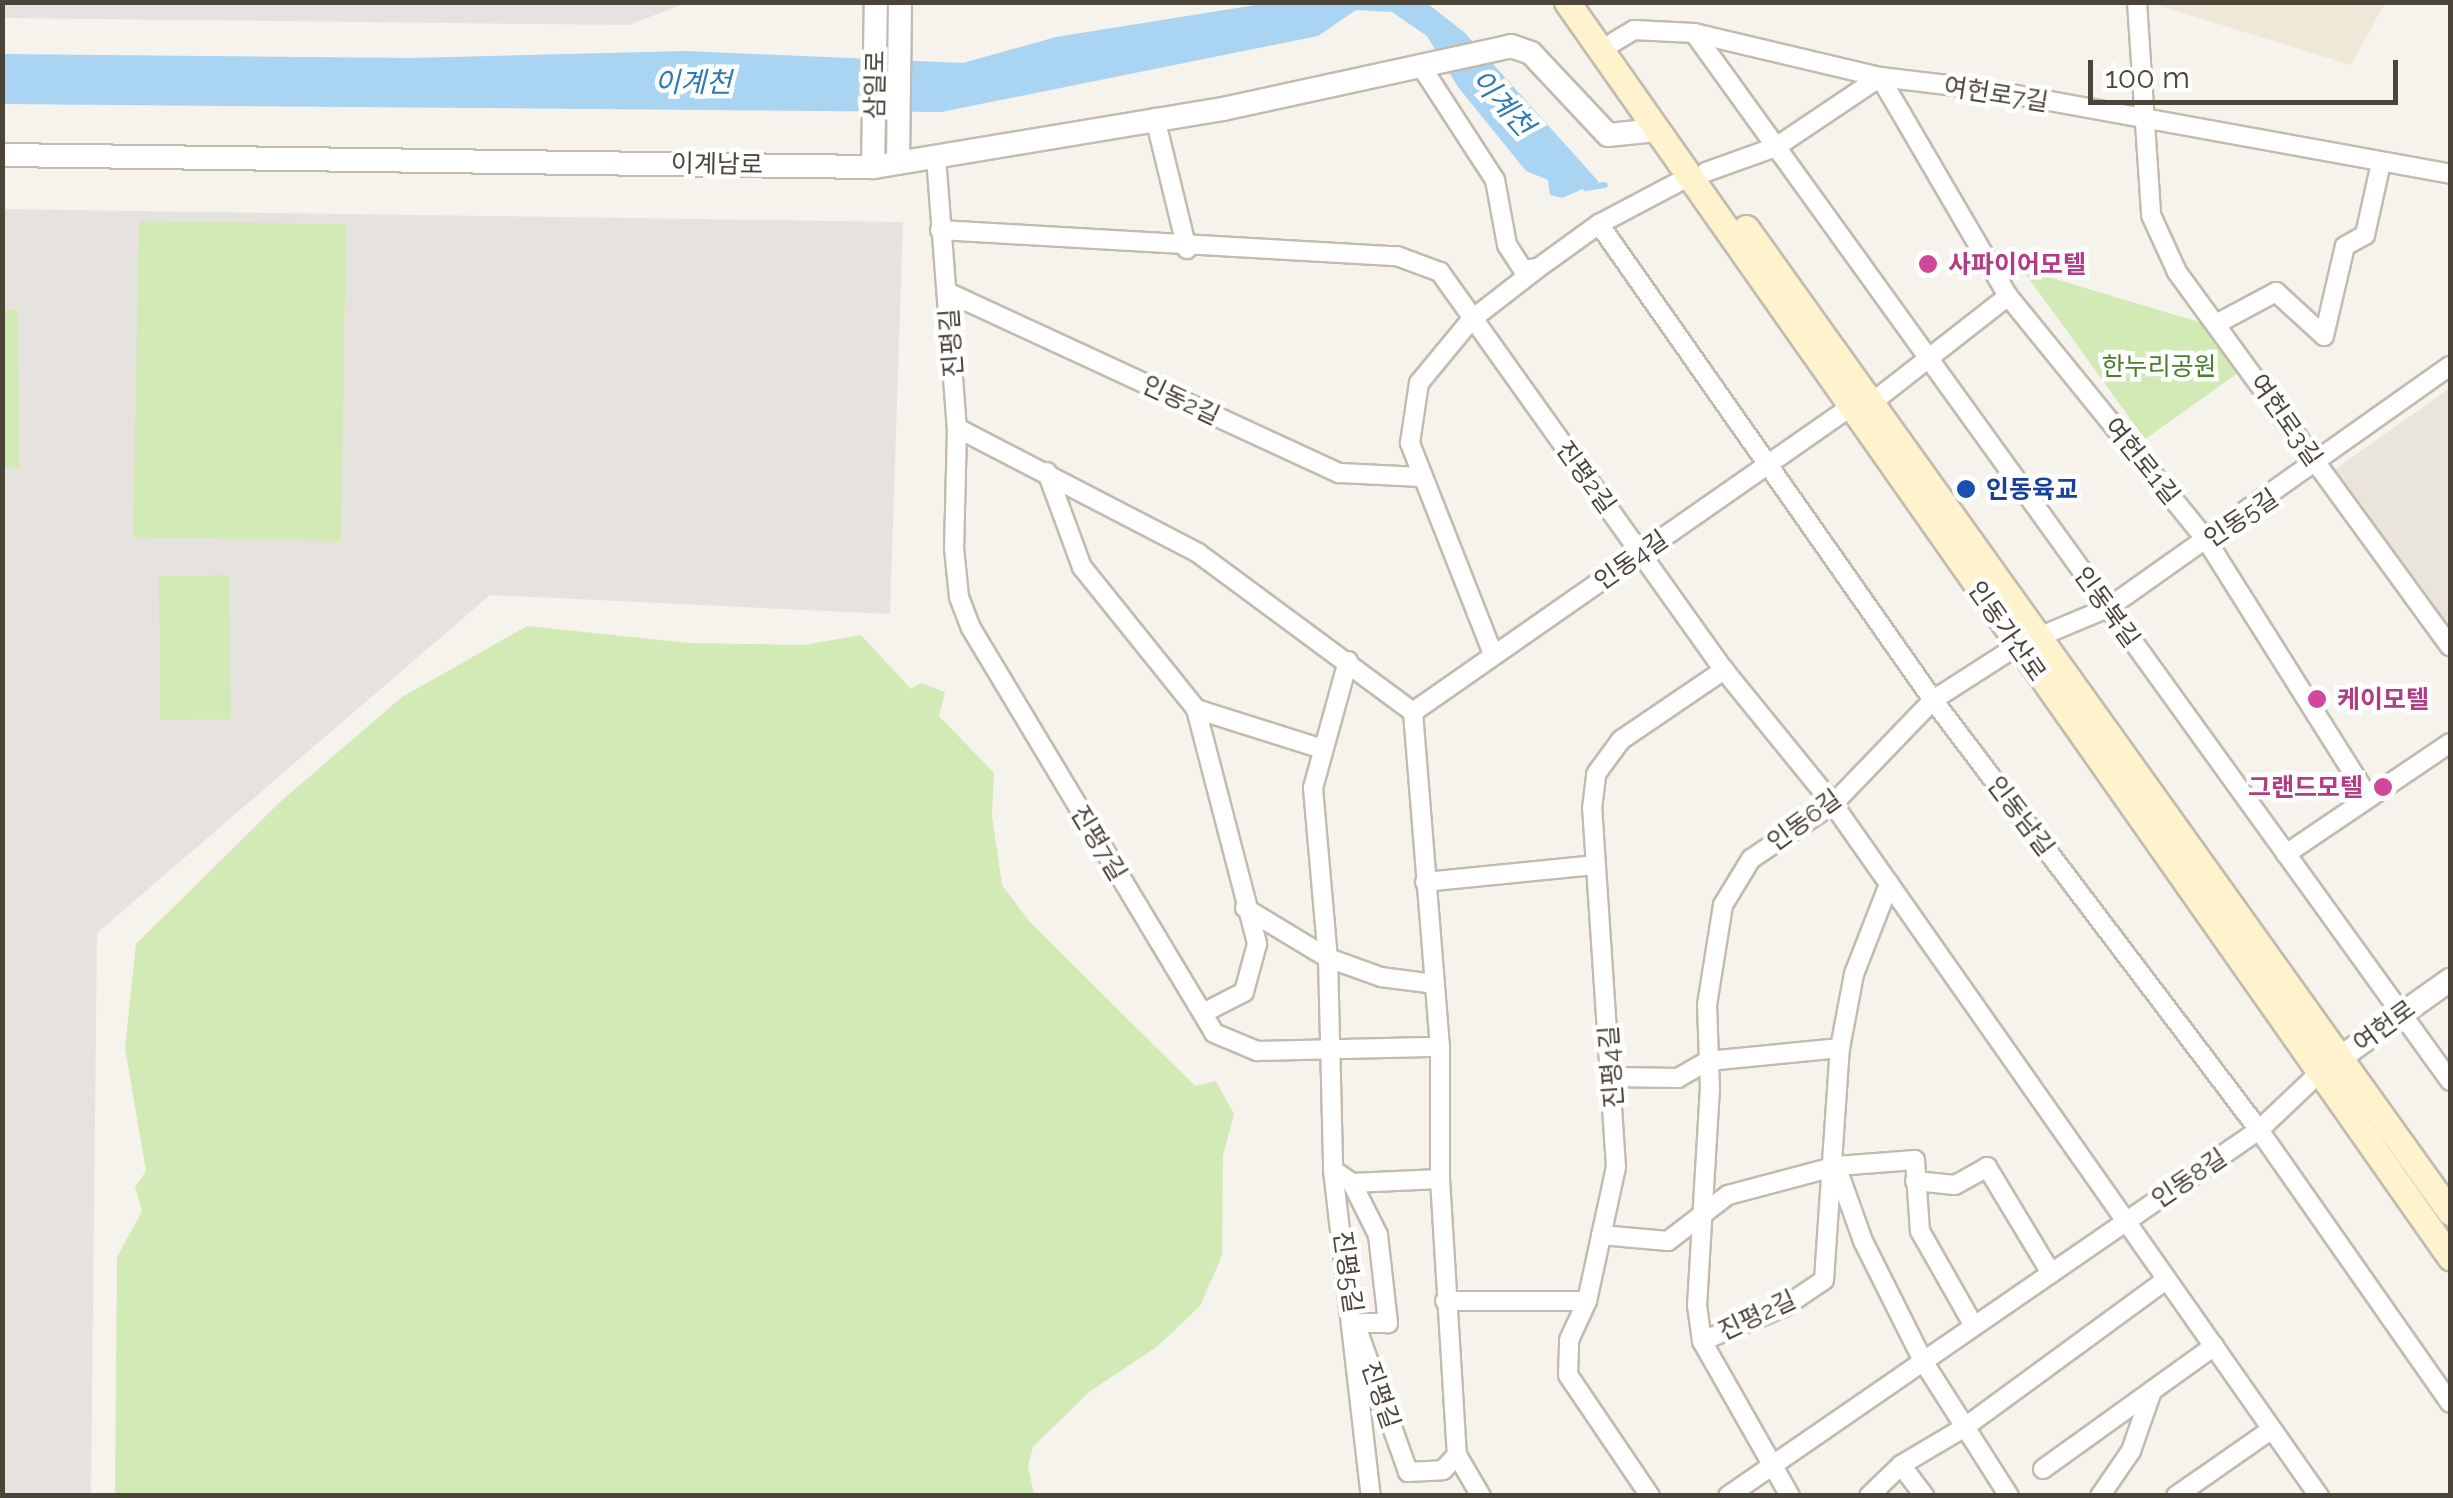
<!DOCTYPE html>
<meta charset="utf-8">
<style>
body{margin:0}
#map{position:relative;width:2453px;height:1498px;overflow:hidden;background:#f6f3ec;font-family:Raleway,"Noto Sans KR",sans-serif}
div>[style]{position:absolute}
.residential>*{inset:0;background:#eae5da}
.industrial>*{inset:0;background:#e6e2dd}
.education>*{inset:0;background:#efe8d6}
.green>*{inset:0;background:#d2eab5}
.parking>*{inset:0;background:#e5e3e0}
.water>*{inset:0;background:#a9d4f2}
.stream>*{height:6px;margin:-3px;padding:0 3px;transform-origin:3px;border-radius:3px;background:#a9d4f2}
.roads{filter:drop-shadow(2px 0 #c2bbae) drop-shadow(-2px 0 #c2bbae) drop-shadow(0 2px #c2bbae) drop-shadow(0 -2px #c2bbae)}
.minor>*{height:18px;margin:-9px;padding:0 9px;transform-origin:9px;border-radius:9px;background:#fff}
.tertiary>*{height:22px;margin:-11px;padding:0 11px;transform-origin:11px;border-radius:11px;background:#fff}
.secondary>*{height:25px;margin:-12.5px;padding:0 12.5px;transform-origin:12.5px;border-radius:12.5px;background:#fff3cd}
.dots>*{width:28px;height:28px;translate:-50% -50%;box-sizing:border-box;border:5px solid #fff;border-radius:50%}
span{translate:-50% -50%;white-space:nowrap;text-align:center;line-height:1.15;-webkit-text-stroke:9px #fff;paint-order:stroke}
.street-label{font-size:25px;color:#4b4439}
.hotel-label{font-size:25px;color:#b23c85;font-weight:700}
.left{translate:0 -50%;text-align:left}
.right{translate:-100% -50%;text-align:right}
.park-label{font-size:25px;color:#4a7f2a}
.transit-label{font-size:25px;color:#164399;font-weight:700}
.water-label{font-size:28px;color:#2e7ab2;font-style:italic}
.frame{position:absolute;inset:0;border:5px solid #4b4439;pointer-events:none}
.scale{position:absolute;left:2088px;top:60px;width:310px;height:45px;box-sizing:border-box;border:5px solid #4b4439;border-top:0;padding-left:12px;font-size:30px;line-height:35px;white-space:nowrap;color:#4b4439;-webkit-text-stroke:8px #fff;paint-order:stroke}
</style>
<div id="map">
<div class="residential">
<div style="clip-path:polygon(2450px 388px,2450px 663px,2321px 479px)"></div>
</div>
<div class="industrial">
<div style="clip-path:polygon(3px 209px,903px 222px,890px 614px,490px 595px,97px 933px,91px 1495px,3px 1496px)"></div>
</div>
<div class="education">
<div style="clip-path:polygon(2150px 3px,2150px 2px,2385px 3px,2351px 65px)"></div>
</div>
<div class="green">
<div style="clip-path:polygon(139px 221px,346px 224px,341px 541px,133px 537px)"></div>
<div style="clip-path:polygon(2022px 269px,2202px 323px,2238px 373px,2145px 439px)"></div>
<div style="clip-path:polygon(3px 310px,18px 310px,19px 467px,3px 468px)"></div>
<div style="clip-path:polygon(229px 575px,231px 719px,160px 720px,159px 576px)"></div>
<div style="clip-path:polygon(527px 626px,689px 643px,804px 645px,861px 635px,911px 689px,921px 683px,945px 692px,939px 716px,994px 773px,992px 816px,1002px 885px,1029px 921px,1195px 1086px,1216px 1081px,1234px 1114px,1223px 1156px,1222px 1256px,1200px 1306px,1158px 1346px,1089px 1392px,1033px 1447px,1028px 1466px,1034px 1495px,115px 1495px,117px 1257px,142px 1211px,135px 1187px,146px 1171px,125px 1048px,136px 944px,280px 802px,402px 697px)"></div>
</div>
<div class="parking">
<div style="clip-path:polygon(3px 2px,686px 2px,686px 3px,629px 25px,3px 18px)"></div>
</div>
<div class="water">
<div style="clip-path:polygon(1268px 3px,1427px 3px,1465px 33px,1599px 182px,1562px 198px,1550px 195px,1548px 180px,1526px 171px,1458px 87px,1427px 36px,1392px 12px,1356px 10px,1318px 36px,941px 112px,3px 104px,3px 54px,411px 58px,686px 51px,963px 63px,1056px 37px)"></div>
</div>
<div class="stream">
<div style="left:1586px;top:188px;width:19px;rotate:-9deg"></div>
</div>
<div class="roads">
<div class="minor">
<div style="left:2137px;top:2px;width:213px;rotate:86.2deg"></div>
<div style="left:2151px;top:215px;width:63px;rotate:65.5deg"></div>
<div style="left:2177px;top:272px;width:463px;rotate:53.9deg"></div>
<div style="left:1694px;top:33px;width:1292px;rotate:54.19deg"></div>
<div style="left:1614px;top:42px;width:23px;rotate:-31deg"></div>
<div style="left:1634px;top:30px;width:60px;rotate:2.9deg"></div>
<div style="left:1694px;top:33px;width:191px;rotate:13.3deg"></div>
<div style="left:1880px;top:77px;width:110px;rotate:6.8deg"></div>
<div style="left:1989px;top:90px;width:469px;rotate:10.3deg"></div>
<div style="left:1421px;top:66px;width:136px;rotate:57deg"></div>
<div style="left:1495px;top:180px;width:66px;rotate:79.5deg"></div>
<div style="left:1507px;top:245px;width:30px;rotate:57deg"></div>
<div style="left:1523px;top:270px;width:15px;rotate:-8deg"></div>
<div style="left:1155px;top:118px;width:135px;rotate:76.3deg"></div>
<div style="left:936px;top:157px;width:272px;rotate:85.6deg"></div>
<div style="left:957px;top:428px;width:271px;rotate:27.4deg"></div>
<div style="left:1198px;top:553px;width:267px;rotate:36.5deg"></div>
<div style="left:1413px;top:712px;width:336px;rotate:85.4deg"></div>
<div style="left:1440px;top:1047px;width:132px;rotate:90deg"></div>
<div style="left:1440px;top:1179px;width:277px;rotate:86.5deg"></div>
<div style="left:1457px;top:1455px;width:48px;rotate:59.7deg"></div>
<div style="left:1706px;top:172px;width:74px;rotate:-19.7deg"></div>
<div style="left:1776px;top:147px;width:125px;rotate:-33.9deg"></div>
<div style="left:1880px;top:77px;width:254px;rotate:59.7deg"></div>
<div style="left:2008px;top:296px;width:316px;rotate:50.9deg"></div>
<div style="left:2207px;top:541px;width:302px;rotate:57.8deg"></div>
<div style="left:1599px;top:224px;width:581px;rotate:54.94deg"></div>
<div style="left:1933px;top:700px;width:540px;rotate:52.83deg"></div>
<div style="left:2259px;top:1130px;width:333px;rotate:55deg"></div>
<div style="left:940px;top:230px;width:458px;rotate:3.3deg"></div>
<div style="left:1397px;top:256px;width:46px;rotate:20.4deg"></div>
<div style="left:1440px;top:272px;width:489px;rotate:54.5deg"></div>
<div style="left:1724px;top:670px;width:173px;rotate:50.9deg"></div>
<div style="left:1833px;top:804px;width:846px;rotate:54.92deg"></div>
<div style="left:947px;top:292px;width:432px;rotate:24.8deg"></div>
<div style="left:1339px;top:473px;width:83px;rotate:2.8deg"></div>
<div style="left:2218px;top:323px;width:66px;rotate:-28.1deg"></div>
<div style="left:2276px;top:292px;width:65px;rotate:42.5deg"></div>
<div style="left:2324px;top:336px;width:92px;rotate:-76.9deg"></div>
<div style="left:2345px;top:246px;width:23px;rotate:-29deg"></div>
<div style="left:2365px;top:235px;width:74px;rotate:-77.5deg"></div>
<div style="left:1870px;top:404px;width:175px;rotate:-38deg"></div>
<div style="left:957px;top:428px;width:120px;rotate:91.4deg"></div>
<div style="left:954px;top:548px;width:49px;rotate:84.2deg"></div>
<div style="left:959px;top:597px;width:33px;rotate:69deg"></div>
<div style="left:971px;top:628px;width:472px;rotate:59deg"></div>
<div style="left:1214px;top:1033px;width:47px;rotate:22.7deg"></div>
<div style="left:1257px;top:1051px;width:183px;rotate:-1.3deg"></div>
<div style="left:1047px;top:472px;width:101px;rotate:69.8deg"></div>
<div style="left:1082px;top:567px;width:182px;rotate:51.2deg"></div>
<div style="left:1196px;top:709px;width:243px;rotate:75.4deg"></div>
<div style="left:1257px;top:944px;width:50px;rotate:105.2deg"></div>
<div style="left:1244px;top:992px;width:46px;rotate:152.9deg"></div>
<div style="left:1493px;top:654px;width:227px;rotate:-111.5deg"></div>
<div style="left:1410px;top:443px;width:61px;rotate:-81.5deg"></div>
<div style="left:1419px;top:383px;width:82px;rotate:-50.5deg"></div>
<div style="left:1471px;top:320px;width:85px;rotate:-37.8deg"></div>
<div style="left:1538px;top:268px;width:75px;rotate:-35.8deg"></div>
<div style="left:1599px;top:224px;width:103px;rotate:-27.8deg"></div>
<div style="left:1348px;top:661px;width:132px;rotate:105.4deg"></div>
<div style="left:1313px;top:788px;width:171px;rotate:85deg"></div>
<div style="left:1328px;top:958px;width:212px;rotate:88.6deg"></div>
<div style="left:1333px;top:1170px;width:328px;rotate:83.4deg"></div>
<div style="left:1196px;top:709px;width:130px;rotate:17.5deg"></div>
<div style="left:1413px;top:712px;width:532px;rotate:-34.89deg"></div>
<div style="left:2286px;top:854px;width:198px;rotate:-34.1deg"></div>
<div style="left:1425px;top:882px;width:171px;rotate:-5.7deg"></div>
<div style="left:1245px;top:908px;width:97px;rotate:31.1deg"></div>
<div style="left:1328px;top:958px;width:56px;rotate:19.7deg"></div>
<div style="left:1381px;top:977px;width:53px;rotate:7.5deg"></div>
<div style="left:1612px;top:1077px;width:66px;rotate:0.9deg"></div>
<div style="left:1678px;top:1078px;width:34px;rotate:-30deg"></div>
<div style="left:1708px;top:1061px;width:133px;rotate:-5.6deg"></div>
<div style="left:1333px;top:1170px;width:23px;rotate:34deg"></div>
<div style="left:1352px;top:1183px;width:58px;rotate:63.4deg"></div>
<div style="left:1378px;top:1235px;width:89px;rotate:83.5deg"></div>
<div style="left:1388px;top:1323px;width:33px;rotate:180deg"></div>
<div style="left:1355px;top:1323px;width:158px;rotate:70.4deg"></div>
<div style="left:1408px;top:1472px;width:35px;rotate:-3deg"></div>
<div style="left:1443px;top:1470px;width:21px;rotate:-47deg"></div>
<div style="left:1838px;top:1171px;width:74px;rotate:70.3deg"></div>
<div style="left:1863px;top:1241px;width:134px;rotate:63.4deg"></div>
<div style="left:1923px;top:1361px;width:160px;rotate:57.5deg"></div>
<div style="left:1915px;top:1181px;width:40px;rotate:5.7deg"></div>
<div style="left:1955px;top:1185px;width:37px;rotate:-29deg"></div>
<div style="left:1987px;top:1167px;width:124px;rotate:58.9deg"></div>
<div style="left:1352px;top:1183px;width:88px;rotate:-2.6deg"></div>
<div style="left:1601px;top:1235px;width:67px;rotate:5.1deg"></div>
<div style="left:1668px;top:1241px;width:76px;rotate:-37.5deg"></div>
<div style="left:1728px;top:1195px;width:113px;rotate:-14.9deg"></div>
<div style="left:1837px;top:1166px;width:78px;rotate:-4.4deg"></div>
<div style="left:1915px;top:1160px;width:71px;rotate:86deg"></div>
<div style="left:1920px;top:1231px;width:109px;rotate:60.4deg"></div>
<div style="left:1445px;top:1301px;width:142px"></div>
<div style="left:1702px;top:1341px;width:89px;rotate:-22.5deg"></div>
<div style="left:1784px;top:1307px;width:48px;rotate:-34deg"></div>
<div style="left:1824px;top:1280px;width:233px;rotate:-86.1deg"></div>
<div style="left:1840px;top:1048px;width:75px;rotate:-79.3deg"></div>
<div style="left:1854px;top:974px;width:97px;rotate:-68.7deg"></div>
<div style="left:1901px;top:1465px;width:39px;rotate:53deg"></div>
<div style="left:2043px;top:1469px;width:211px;rotate:-35.7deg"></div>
<div style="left:1650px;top:1496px;width:146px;rotate:-124.1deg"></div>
<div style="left:1568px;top:1375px;width:35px;rotate:-88deg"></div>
<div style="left:1569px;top:1340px;width:43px;rotate:-65.2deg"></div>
<div style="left:1587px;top:1301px;width:137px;rotate:-77.8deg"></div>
<div style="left:1616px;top:1167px;width:359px;rotate:-93.8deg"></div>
<div style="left:1592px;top:809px;width:35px;rotate:-83deg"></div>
<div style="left:1596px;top:774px;width:42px;rotate:-53.7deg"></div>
<div style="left:1621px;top:740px;width:125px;rotate:-34.2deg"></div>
<div style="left:1728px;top:1496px;width:645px;rotate:-34.58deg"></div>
<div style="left:2259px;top:1130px;width:83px;rotate:-43.5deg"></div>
<div style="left:1790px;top:1496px;width:178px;rotate:-119.6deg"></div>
<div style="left:1702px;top:1341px;width:35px;rotate:-98deg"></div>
<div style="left:1697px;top:1306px;width:216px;rotate:-86.6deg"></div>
<div style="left:1710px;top:1090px;width:85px;rotate:-92deg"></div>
<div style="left:1707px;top:1005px;width:101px;rotate:-80.9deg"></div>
<div style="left:1723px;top:905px;width:54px;rotate:-58.7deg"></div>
<div style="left:1751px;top:859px;width:99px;rotate:-33.9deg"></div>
<div style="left:1833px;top:804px;width:144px;rotate:-46.1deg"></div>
<div style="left:1933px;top:700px;width:100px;rotate:-32.7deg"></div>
<div style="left:2017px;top:646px;width:99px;rotate:-22.7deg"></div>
<div style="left:2108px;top:608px;width:419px;rotate:-35.3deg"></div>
<div style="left:1869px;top:1496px;width:45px;rotate:-44.1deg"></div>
<div style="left:1901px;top:1465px;width:74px;rotate:-30.7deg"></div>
<div style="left:1965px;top:1427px;width:250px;rotate:-36.2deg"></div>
<div style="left:2100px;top:1496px;width:55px;rotate:-55.4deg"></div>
<div style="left:2131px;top:1451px;width:64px;rotate:-70.7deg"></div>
<div style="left:2176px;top:1496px;width:117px;rotate:-34.9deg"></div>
</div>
<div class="tertiary">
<div style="left:2px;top:155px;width:871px;rotate:0.79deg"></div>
<div style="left:873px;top:167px;width:355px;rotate:-9.4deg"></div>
<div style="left:1223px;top:109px;width:295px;rotate:-12.3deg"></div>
<div style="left:1511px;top:46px;width:21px;rotate:19deg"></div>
<div style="left:1531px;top:53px;width:112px;rotate:46.8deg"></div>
<div style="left:1608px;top:135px;width:49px;rotate:-5.8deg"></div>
<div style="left:898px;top:163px;width:161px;rotate:-89.3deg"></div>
<div style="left:873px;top:167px;width:165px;rotate:-89deg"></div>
<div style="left:2327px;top:1067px;width:151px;rotate:-35.3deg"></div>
</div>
<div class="secondary">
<div style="left:1567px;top:2px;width:1535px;rotate:54.87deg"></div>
<div style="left:1746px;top:228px;width:1210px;rotate:54.42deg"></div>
</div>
</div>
<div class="dots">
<div style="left:1928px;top:264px;background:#d1479c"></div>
<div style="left:1966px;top:489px;background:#1a4fb4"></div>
<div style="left:2317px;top:699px;background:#d1479c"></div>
<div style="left:2383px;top:787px;background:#d1479c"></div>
</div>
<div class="street-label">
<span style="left:875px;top:85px;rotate:-89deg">삼일로</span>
<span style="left:1996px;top:94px;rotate:9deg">여헌로7길</span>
<span style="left:717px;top:164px;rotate:1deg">이계남로</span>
<span style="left:951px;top:343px;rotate:-94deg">진평길</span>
<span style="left:1181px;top:400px;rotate:25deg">인동2길</span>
<span style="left:2286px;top:420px;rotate:55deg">여헌로3길</span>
<span style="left:2142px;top:461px;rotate:51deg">여헌로1길</span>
<span style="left:1586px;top:477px;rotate:54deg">진평2길</span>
<span style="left:2241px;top:518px;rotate:-34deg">인동5길</span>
<span style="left:1631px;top:560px;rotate:-35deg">인동4길</span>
<span style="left:2107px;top:607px;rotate:54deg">인동북길</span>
<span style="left:2007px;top:631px;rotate:55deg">인동가산로</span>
<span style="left:2021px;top:816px;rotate:53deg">인동남길</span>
<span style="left:1804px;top:820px;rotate:-36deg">인동6길</span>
<span style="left:1099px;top:843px;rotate:59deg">진평7길</span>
<span style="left:2384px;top:1026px;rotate:-36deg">여헌로</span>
<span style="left:1611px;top:1067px;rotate:-94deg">진평4길</span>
<span style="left:2189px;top:1178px;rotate:-34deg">인동8길</span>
<span style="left:1348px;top:1272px;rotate:82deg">진평5길</span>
<span style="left:1757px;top:1315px;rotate:-25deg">진평2길</span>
<span style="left:1381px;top:1395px;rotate:71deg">진평길</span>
</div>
<div class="hotel-label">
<span class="left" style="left:1948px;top:264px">사파이어모텔</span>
<span class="left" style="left:2337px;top:699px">케이모텔</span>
<span class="right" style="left:2363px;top:787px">그랜드모텔</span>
</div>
<div class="park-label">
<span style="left:2159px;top:366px">한누리공원</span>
</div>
<div class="transit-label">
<span class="left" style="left:1986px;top:489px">인동육교</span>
</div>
<div class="water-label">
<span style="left:693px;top:83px">이계천</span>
<span style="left:1502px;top:103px;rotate:48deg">이계천</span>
</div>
<div class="frame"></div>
<div class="scale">100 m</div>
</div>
